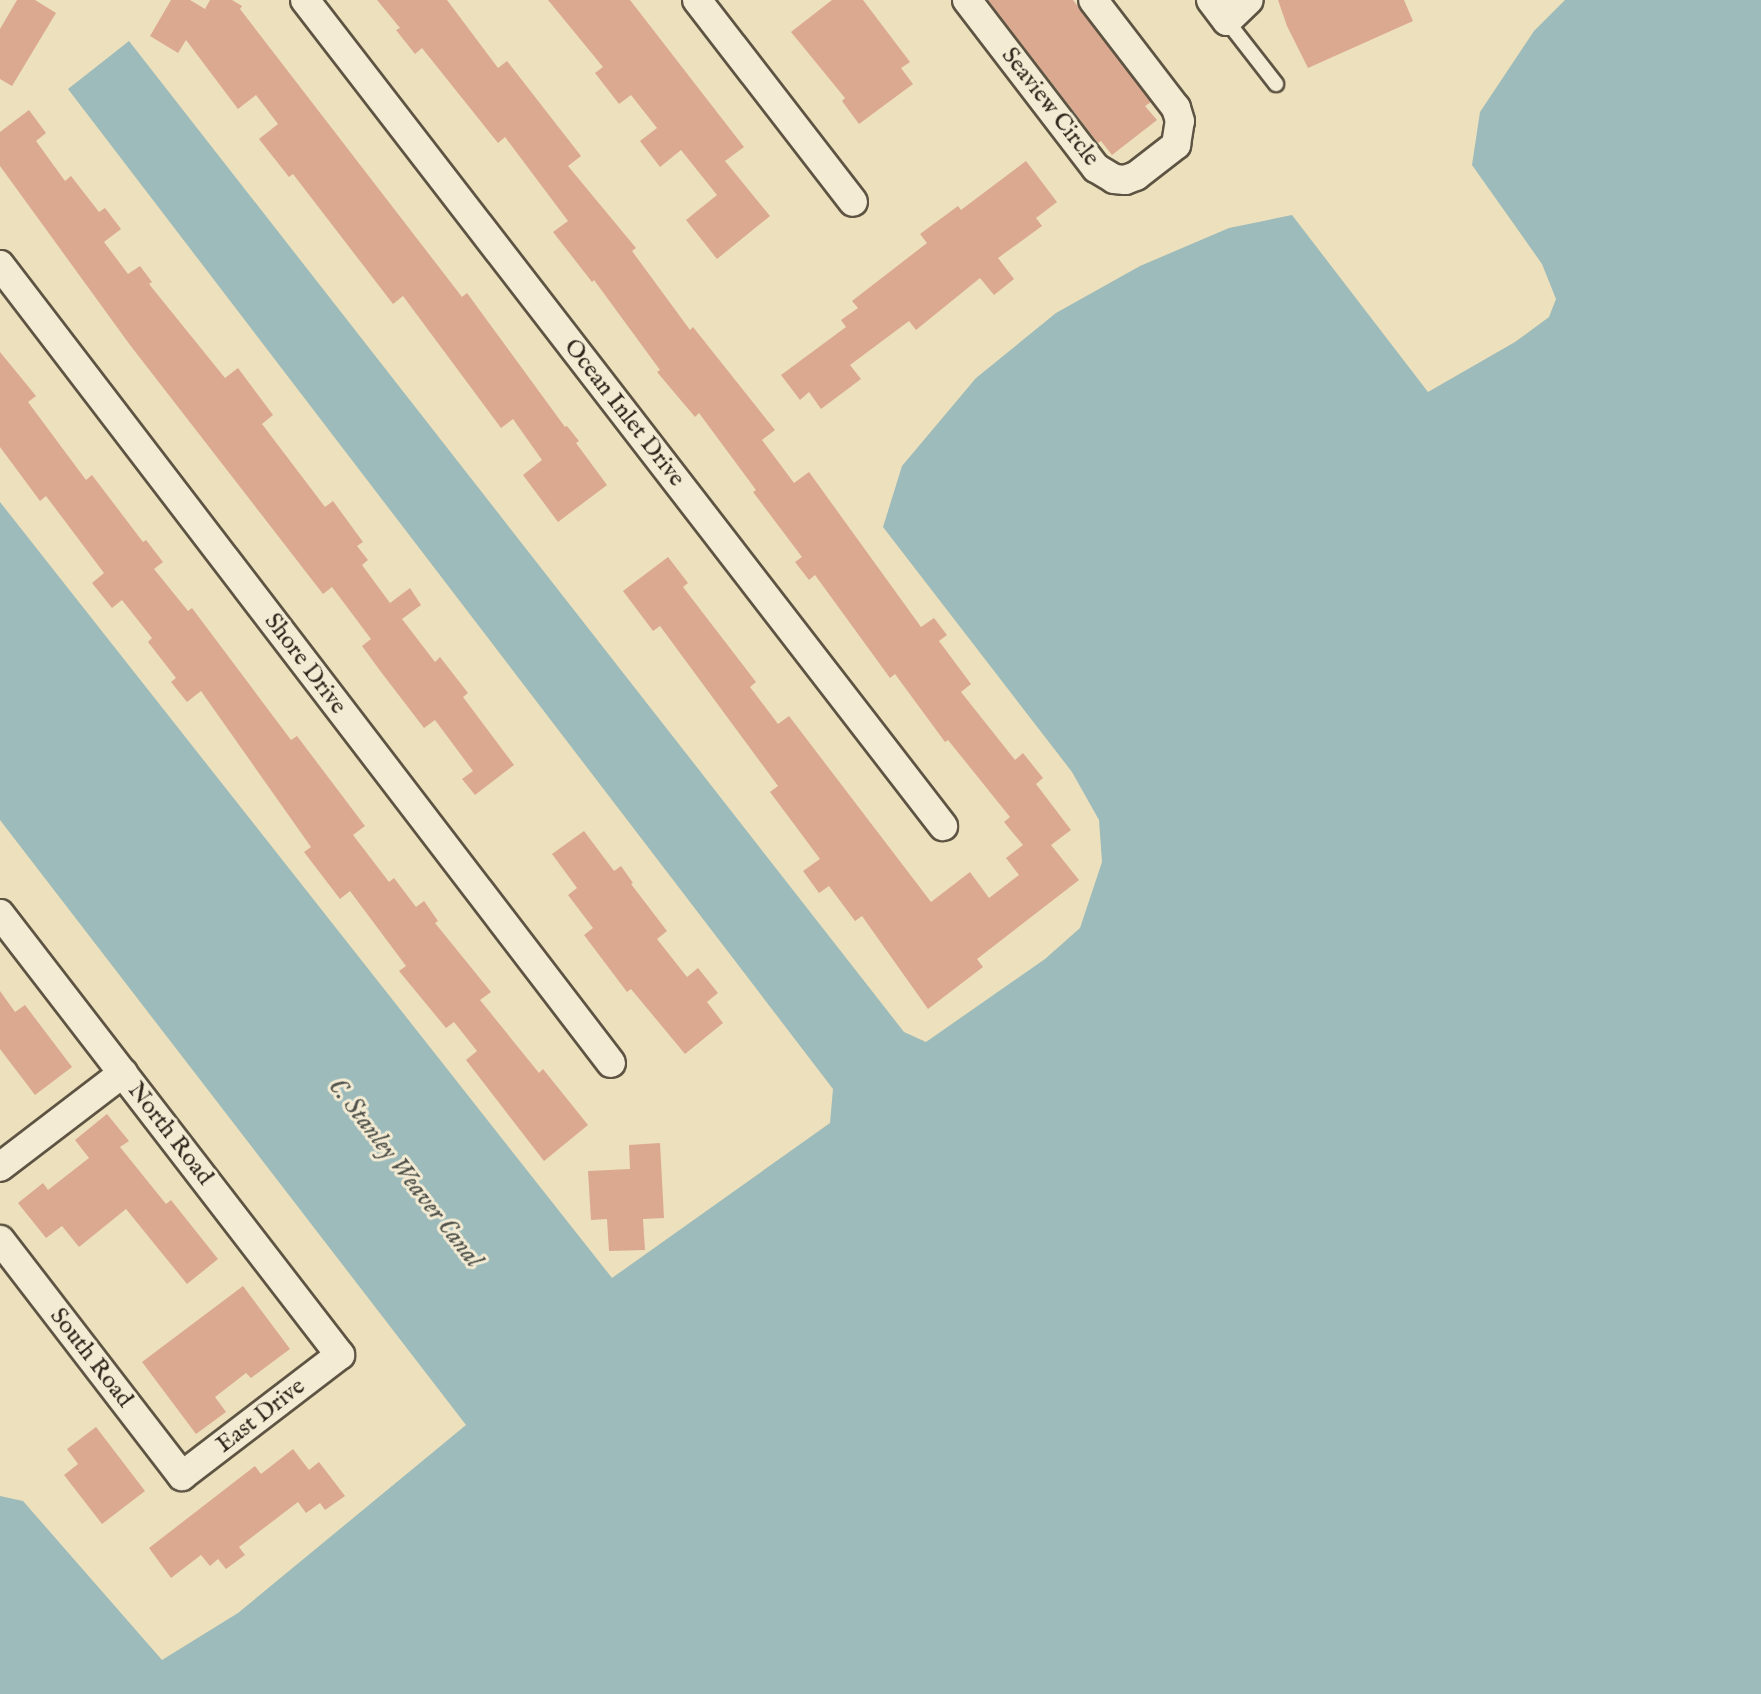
<!DOCTYPE html>
<style>
body{margin:0}
#map{position:relative;width:1761px;height:1694px;overflow:hidden;background:#ede0bc;font-family:"IM FELL English",serif}
div>[style]{position:absolute}
.water>*{inset:0;background:#9cbbba}
.building>*{inset:0;background:#dba990}
.roads{filter:drop-shadow(2px 0 #5e5443) drop-shadow(-2px 0 #5e5443) drop-shadow(0 2px #5e5443) drop-shadow(0 -2px #5e5443)}
.service>*{height:14px;margin:-7px;padding:0 7px;transform-origin:7px;border-radius:7px;background:#f3ebd3}
.minor>*{height:28px;margin:-14px;padding:0 14px;transform-origin:14px;border-radius:14px;background:#f3ebd3}
span{translate:-50% -50%;white-space:nowrap;text-align:center;line-height:1.15;-webkit-text-stroke:6px #f3ebd3;paint-order:stroke}
.street-label{font-size:24px;color:#2f251b}
.water-label{font-size:26px;color:#50524b;font-style:italic}
</style>
<div id="map">
<div class="water">
<div style="clip-path:polygon(1565px 0,1761px 0,1761px 1694px,0 1694px,0 1496px,23px 1501px,162px 1660px,238px 1613px,466px 1425px,0 820px,0 502px,612px 1278px,830px 1123px,833px 1089px,68px 89px,129px 41px,904px 1032px,926px 1042px,1045px 959px,1080px 928px,1102px 862px,1099px 820px,1072px 772px,883px 527px,902px 466px,976px 378px,1056px 313px,1140px 266px,1229px 228px,1292px 215px,1428px 392px,1515px 342px,1549px 317px,1556px 299px,1542px 264px,1472px 165px,1480px 112px,1534px 31px)"></div>
</div>
<div class="building">
<div style="clip-path:polygon(17px 0,35px 0,56px 13px,12px 86px,0 79px,0 29px)"></div>
<div style="clip-path:polygon(171px 0,190px 0,205px 9px,210px 0,232px 0,242px 6px,240px 9px,462px 297px,467px 293px,565px 427px,567px 426px,579px 441px,576px 443px,607px 485px,558px 522px,523px 475px,542px 460px,513px 419px,501px 428px,403px 296px,393px 304px,293px 174px,289px 177px,259px 139px,278px 124px,256px 95px,238px 109px,186px 40px,178px 53px,150px 36px)"></div>
<div style="clip-path:polygon(377px 0,447px 0,498px 68px,507px 61px,581px 156px,568px 166px,636px 248px,632px 251px,690px 330px,693px 327px,775px 430px,762px 440px,794px 483px,809px 472px,921px 627px,934px 618px,947px 635px,939px 641px,971px 684px,961px 692px,1015px 760px,1023px 753px,1043px 778px,1036px 784px,1071px 830px,1051px 845px,1079px 880px,977px 959px,983px 967px,928px 1009px,862px 916px,855px 921px,829px 886px,819px 893px,803px 871px,820px 859px,770px 792px,778px 786px,660px 626px,653px 631px,623px 591px,668px 557px,688px 583px,683px 587px,756px 682px,750px 687px,778px 724px,789px 716px,931px 902px,970px 872px,989px 898px,1019px 875px,1006px 858px,1023px 845px,1004px 822px,1010px 817px,948px 740px,945px 742px,895px 674px,890px 678px,815px 575px,809px 580px,795px 562px,802px 557px,753px 492px,756px 490px,699px 413px,695px 417px,657px 372px,660px 370px,594px 280px,592px 282px,553px 232px,568px 221px,505px 137px,498px 143px,422px 48px,415px 54px,396px 30px,400px 28px)"></div>
<div style="clip-path:polygon(548px 0,630px 0,744px 147px,725px 161px,770px 216px,717px 259px,686px 220px,717px 195px,681px 150px,660px 167px,640px 141px,657px 128px,631px 95px,619px 104px,595px 73px,603px 67px)"></div>
<div style="clip-path:polygon(832px 0,863px 0,910px 62px,901px 68px,913px 84px,859px 124px,842px 101px,845px 98px,791px 32px)"></div>
<div style="clip-path:polygon(988px 0,1073px 0,1151px 102px,1145px 106px,1157px 120px,1112px 155px,1101px 141px,1098px 143px)"></div>
<div style="clip-path:polygon(1278px 0,1404px 0,1413px 21px,1308px 68px,1287px 26px)"></div>
<div style="clip-path:polygon(29px 110px,46px 133px,36px 141px,65px 181px,71px 176px,99px 212px,105px 208px,121px 229px,104px 242px,128px 274px,140px 266px,152px 282px,149px 284px,225px 378px,238px 368px,273px 415px,262px 424px,325px 507px,333px 501px,363px 542px,357px 546px,368px 560px,362px 565px,390px 603px,410px 588px,421px 605px,402px 619px,435px 662px,440px 657px,468px 693px,463px 697px,514px 765px,475px 795px,462px 779px,473px 771px,435px 720px,424px 728px,381px 672px,362px 646px,371px 639px,332px 587px,323px 594px,130px 345px,0 166px,0 132px)"></div>
<div style="clip-path:polygon(1026px 161px,1057px 202px,1036px 218px,1042px 226px,998px 258px,1014px 279px,994px 295px,980px 278px,916px 330px,909px 321px,850px 365px,861px 379px,821px 409px,809px 392px,800px 400px,781px 375px,846px 327px,841px 320px,858px 308px,852px 301px,927px 243px,920px 234px,958px 206px,961px 210px)"></div>
<div style="clip-path:polygon(0 352px,36px 396px,28px 402px,86px 480px,92px 475px,143px 542px,146px 540px,163px 562px,154px 569px,188px 611px,192px 608px,291px 740px,297px 736px,365px 826px,353px 835px,389px 882px,394px 878px,416px 907px,424px 901px,438px 921px,435px 923px,491px 992px,480px 1000px,539px 1073px,543px 1069px,588px 1125px,544px 1161px,466px 1060px,477px 1051px,454px 1022px,446px 1028px,399px 971px,406px 966px,350px 891px,340px 899px,304px 852px,311px 847px,201px 691px,187px 702px,171px 682px,176px 678px,148px 642px,152px 638px,122px 600px,112px 608px,92px 583px,104px 573px,46px 496px,40px 501px,0 447px)"></div>
<div style="clip-path:polygon(584px 831px,614px 871px,621px 866px,633px 883px,631px 884px,667px 931px,657px 939px,687px 977px,698px 968px,718px 993px,707px 1002px,723px 1023px,685px 1054px,631px 989px,627px 992px,584px 935px,593px 928px,568px 895px,577px 888px,552px 854px)"></div>
<div style="clip-path:polygon(0 991px,15px 1012px,25px 1005px,72px 1067px,35px 1095px,0 1049px)"></div>
<div style="clip-path:polygon(107px 1114px,129px 1141px,120px 1147px,166px 1204px,171px 1200px,218px 1259px,187px 1284px,126px 1209px,79px 1247px,62px 1226px,46px 1238px,18px 1203px,43px 1183px,48px 1190px,89px 1158px,75px 1140px)"></div>
<div style="clip-path:polygon(660px 1143px,664px 1218px,643px 1219px,645px 1250px,609px 1251px,607px 1219px,591px 1220px,588px 1171px,630px 1169px,629px 1145px)"></div>
<div style="clip-path:polygon(243px 1286px,290px 1349px,251px 1378px,246px 1373px,215px 1397px,226px 1412px,196px 1434px,142px 1362px)"></div>
<div style="clip-path:polygon(96px 1427px,145px 1491px,102px 1524px,64px 1475px,78px 1464px,67px 1449px)"></div>
<div style="clip-path:polygon(293px 1449px,309px 1470px,319px 1462px,345px 1496px,325px 1510px,320px 1503px,306px 1513px,298px 1502px,239px 1547px,245px 1555px,226px 1569px,218px 1559px,210px 1566px,201px 1555px,171px 1578px,149px 1548px,255px 1466px,261px 1474px)"></div>
</div>
<div class="roads">
<div class="service">
<div style="left:1227px;top:21px;width:80px;rotate:52.1deg"></div>
</div>
<div class="minor">
<div style="left:305px;top:0;width:1044px;rotate:52.32deg"></div>
<div style="left:697px;top:0;width:255px;rotate:52.3deg"></div>
<div style="left:967px;top:0;width:212px;rotate:52.5deg"></div>
<div style="left:1096px;top:168px;width:21px;rotate:31deg"></div>
<div style="left:1114px;top:179px;width:11px;rotate:5deg"></div>
<div style="left:1125px;top:180px;width:12px;rotate:-20deg"></div>
<div style="left:1136px;top:176px;width:51px;rotate:-37.8deg"></div>
<div style="left:1176px;top:145px;width:24px;rotate:-81deg"></div>
<div style="left:1180px;top:121px;width:14px;rotate:-107deg"></div>
<div style="left:1176px;top:108px;width:136px;rotate:-127.5deg"></div>
<div style="left:1211px;top:0;width:26px;rotate:53deg"></div>
<div style="left:1227px;top:21px;width:30px;rotate:-44deg"></div>
<div style="left:0;top:265px;width:1005px;rotate:52.56deg"></div>
<div style="left:0;top:914px;width:557px;rotate:52.37deg"></div>
<div style="left:340px;top:1355px;width:199px;rotate:142.6deg"></div>
<div style="left:182px;top:1476px;width:298px;rotate:-127.6deg"></div>
<div style="left:0;top:1167px;width:155px;rotate:-37.4deg"></div>
</div>
</div>
<div class="street-label">
<span style="left:1050px;top:107px;rotate:52deg">Seaview Circle</span>
<span style="left:624px;top:413px;rotate:52deg">Ocean Inlet Drive</span>
<span style="left:305px;top:664px;rotate:53deg">Shore Drive</span>
<span style="left:170px;top:1134px;rotate:52deg">North Road</span>
<span style="left:91px;top:1358px;rotate:52deg">South Road</span>
<span style="left:261px;top:1416px;rotate:-38deg">East Drive</span>
</div>
<div class="water-label">
<span style="left:405px;top:1173px;rotate:52deg">C. Stanley Weaver Canal</span>
</div>
</div>
